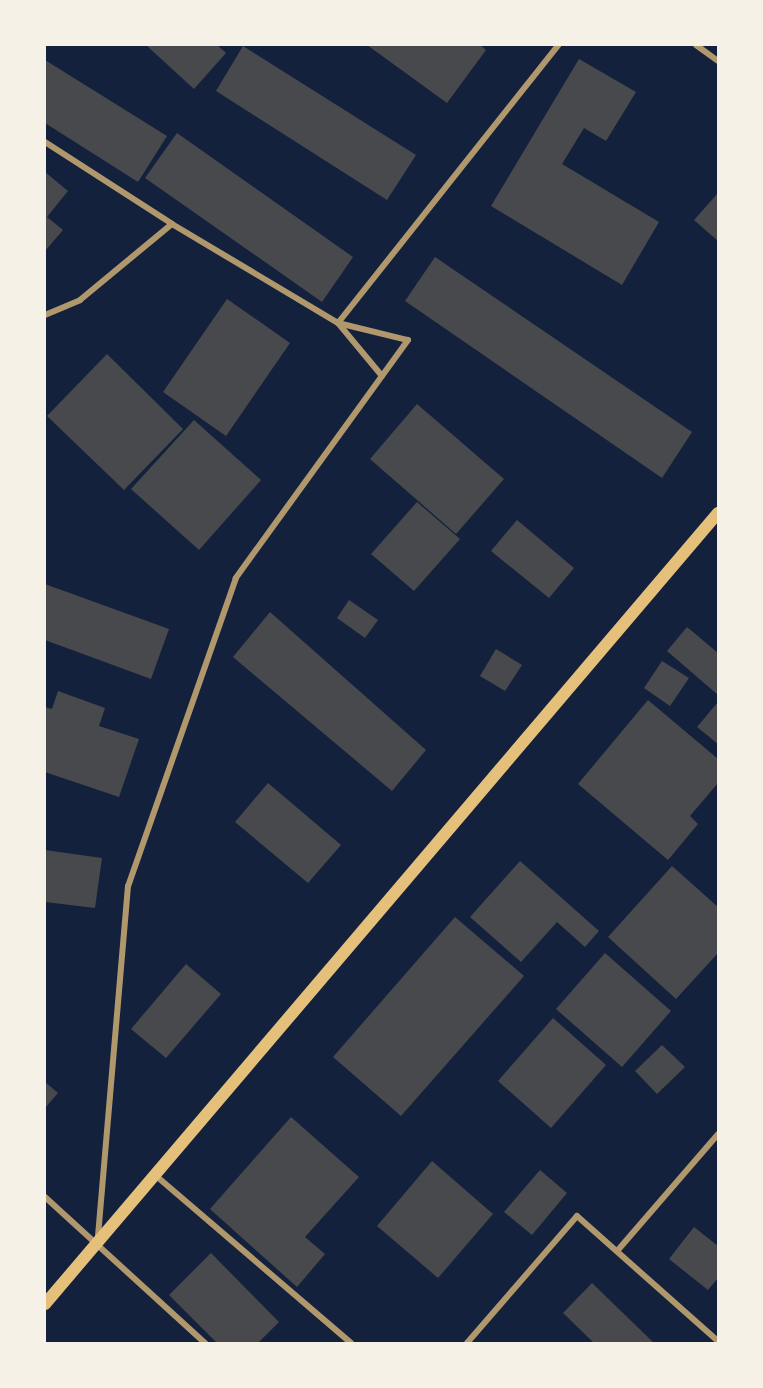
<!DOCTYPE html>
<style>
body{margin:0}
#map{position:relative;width:763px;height:1388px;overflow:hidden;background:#14213d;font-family:Raleway,sans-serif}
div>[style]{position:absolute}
.building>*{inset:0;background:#48494c}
.minor>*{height:6px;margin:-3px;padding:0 3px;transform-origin:3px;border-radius:3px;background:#b1986c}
.secondary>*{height:12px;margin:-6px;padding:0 6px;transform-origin:6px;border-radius:6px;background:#e5c07b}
span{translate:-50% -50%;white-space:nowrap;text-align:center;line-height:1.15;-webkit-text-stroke:5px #f6f1e7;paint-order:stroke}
.frame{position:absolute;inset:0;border:46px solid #f6f1e7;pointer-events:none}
</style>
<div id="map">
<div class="building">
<div style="clip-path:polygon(146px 45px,217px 45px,226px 53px,194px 89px)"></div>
<div style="clip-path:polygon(367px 45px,480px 45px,486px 50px,447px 103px)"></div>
<div style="clip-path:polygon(243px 46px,416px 155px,387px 200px,216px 91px)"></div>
<div style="clip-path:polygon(579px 59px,636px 92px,606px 141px,584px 128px,562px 164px,659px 222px,622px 285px,491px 206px)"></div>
<div style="clip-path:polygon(45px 60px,167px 136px,138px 182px,45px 123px)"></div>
<div style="clip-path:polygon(177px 133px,353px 257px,322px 302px,145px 178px)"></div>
<div style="clip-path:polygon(45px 172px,68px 191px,47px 217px,63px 230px,45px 251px)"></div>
<div style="clip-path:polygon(718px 193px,718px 241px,694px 220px)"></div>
<div style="clip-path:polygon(435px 257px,692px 432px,662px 478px,405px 301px)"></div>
<div style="clip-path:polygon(227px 299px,290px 343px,226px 436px,163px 392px)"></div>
<div style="clip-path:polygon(107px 354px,183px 429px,124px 490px,47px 416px)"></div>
<div style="clip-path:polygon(417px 404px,504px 479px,456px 534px,370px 459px)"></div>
<div style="clip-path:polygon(194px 420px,261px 480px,199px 550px,131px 489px)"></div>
<div style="clip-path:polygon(417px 502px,460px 539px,414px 591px,371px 554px)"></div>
<div style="clip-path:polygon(517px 520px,574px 568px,549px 598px,491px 551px)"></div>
<div style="clip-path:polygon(45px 584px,169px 629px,151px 679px,45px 640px)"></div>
<div style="clip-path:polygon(349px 600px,378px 620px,365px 638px,337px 618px)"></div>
<div style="clip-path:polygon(270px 612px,426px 750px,392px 791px,233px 657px)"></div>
<div style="clip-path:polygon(687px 627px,718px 653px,718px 695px,667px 651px)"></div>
<div style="clip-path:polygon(496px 649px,522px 665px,505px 691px,480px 676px)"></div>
<div style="clip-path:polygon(662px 661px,689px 678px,670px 706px,644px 688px)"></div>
<div style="clip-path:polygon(58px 691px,105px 708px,99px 726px,139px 739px,119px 797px,45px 772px,45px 707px,52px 709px)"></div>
<div style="clip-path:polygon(648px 700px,718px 759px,718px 783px,690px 816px,698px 824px,668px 860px,578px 784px)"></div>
<div style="clip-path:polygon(718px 702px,718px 744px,697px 727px)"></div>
<div style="clip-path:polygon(268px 783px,341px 845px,308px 883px,235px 822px)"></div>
<div style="clip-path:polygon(45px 850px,102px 858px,95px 908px,45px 902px)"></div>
<div style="clip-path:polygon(520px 861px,599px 931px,585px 947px,557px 922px,521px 962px,470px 917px)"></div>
<div style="clip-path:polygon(672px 866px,718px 907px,718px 953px,676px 999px,608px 937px)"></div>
<div style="clip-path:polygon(455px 917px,524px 976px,401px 1116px,333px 1057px)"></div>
<div style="clip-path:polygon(605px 953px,671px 1011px,622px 1067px,556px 1009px)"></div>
<div style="clip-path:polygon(186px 964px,221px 994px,166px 1058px,131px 1029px)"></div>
<div style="clip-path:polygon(553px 1018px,606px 1065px,551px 1128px,498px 1081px)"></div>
<div style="clip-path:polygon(662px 1045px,685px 1067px,657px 1094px,635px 1071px)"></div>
<div style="clip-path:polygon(45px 1082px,58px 1093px,45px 1108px)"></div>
<div style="clip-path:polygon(291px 1117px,359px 1177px,305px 1237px,325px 1254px,297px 1287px,210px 1209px)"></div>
<div style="clip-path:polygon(432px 1161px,493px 1214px,438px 1278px,377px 1226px)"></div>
<div style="clip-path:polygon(540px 1170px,567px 1193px,532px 1235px,504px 1212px)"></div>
<div style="clip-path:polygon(694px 1227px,718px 1246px,718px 1278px,708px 1290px,669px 1259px)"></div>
<div style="clip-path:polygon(211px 1253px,279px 1322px,258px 1343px,217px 1343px,169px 1295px)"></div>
<div style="clip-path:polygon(592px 1283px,654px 1343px,594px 1343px,563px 1313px)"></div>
</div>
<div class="minor">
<div style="left:696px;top:45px;width:27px;rotate:36deg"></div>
<div style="left:45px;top:142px;width:151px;rotate:32.8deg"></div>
<div style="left:172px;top:224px;width:193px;rotate:30.8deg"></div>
<div style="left:338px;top:323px;width:72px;rotate:13.7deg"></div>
<div style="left:408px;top:340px;width:294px;rotate:125.9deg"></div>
<div style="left:236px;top:578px;width:326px;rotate:109.3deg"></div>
<div style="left:128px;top:886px;width:354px;rotate:94.9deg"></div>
<div style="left:45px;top:315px;width:38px;rotate:-23deg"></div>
<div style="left:80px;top:300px;width:119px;rotate:-39.6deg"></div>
<div style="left:382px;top:376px;width:69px;rotate:-129.7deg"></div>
<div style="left:338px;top:323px;width:355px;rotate:-51.6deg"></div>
<div style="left:155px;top:1175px;width:258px;rotate:40.6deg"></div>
<div style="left:45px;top:1197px;width:217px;rotate:42.4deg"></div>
<div style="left:618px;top:1250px;width:153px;rotate:-49.2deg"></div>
<div style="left:467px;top:1343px;width:168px;rotate:-49.1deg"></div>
<div style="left:577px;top:1216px;width:188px;rotate:41.6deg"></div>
</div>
<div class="secondary">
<div style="left:45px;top:1304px;width:1039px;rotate:-49.61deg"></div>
</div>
<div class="frame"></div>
</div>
